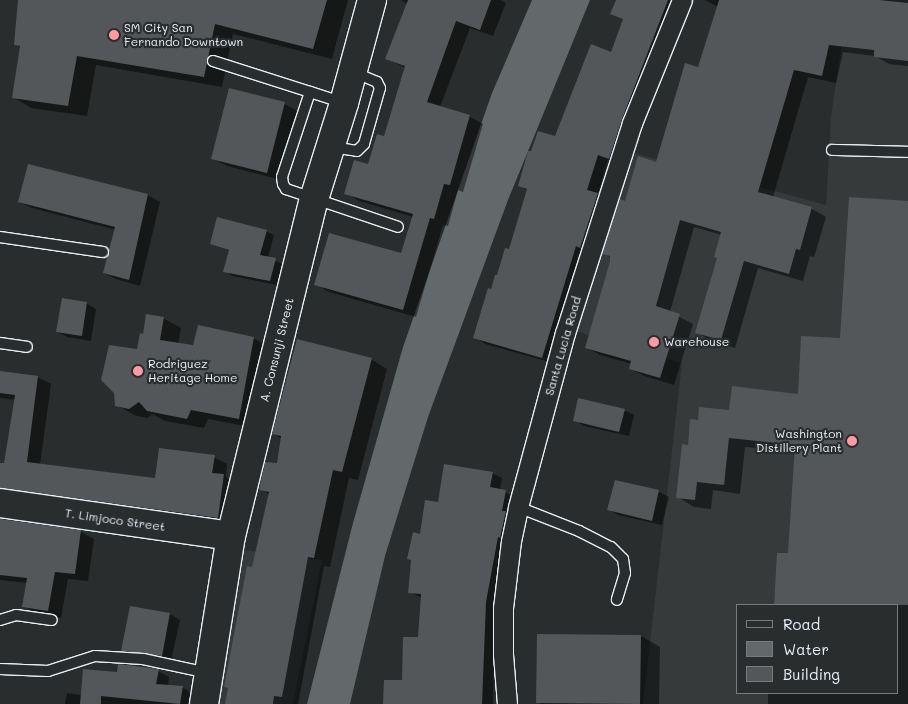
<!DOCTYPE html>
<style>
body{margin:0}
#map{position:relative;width:908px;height:704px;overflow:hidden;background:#2a2d2e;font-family:Mali,sans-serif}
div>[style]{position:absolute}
.built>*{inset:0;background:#363a3b}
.water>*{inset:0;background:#63686b}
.shadow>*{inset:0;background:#0007}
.building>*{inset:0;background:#535759}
.roads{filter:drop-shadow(1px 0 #e8f1f8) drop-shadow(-1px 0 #e8f1f8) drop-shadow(0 1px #e8f1f8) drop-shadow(0 -1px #e8f1f8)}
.lane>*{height:10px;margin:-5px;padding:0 5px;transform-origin:5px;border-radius:5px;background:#2a2d2e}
.street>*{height:19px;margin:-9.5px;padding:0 9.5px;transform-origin:9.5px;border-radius:9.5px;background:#2a2d2e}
.secondary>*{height:28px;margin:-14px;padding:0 14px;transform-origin:14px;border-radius:14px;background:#2a2d2e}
.dots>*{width:14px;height:14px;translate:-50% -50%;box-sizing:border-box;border:2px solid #2a2d2e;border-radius:50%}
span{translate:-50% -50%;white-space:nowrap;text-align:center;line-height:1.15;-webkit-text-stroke:4.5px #2a2d2e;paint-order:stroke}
.poi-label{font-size:12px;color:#e8f1f8}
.left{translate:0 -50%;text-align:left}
.right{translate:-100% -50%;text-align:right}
.street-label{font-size:12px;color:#e8f1f8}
.legend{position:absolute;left:736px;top:604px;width:162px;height:90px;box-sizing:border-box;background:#2a2d2e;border:1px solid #767b7f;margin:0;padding:6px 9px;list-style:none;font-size:15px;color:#e8f1f8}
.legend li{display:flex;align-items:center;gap:10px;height:25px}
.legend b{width:25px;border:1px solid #767b7f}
</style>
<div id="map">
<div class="built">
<div style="clip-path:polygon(evenodd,848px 0,908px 0,908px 704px,643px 704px,682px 363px,569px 329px,626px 151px,826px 205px,831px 117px,848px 0,737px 605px,897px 605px,897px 693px,737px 693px,737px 605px)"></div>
<div style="clip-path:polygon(244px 550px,322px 560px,293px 704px,216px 704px)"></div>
</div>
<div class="water">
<div style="clip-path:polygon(532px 0,590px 0,508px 200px,428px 417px,385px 556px,350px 704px,307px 704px,353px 523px,403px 347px,492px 93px)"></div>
</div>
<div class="shadow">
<div style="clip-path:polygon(19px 0,348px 0,332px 59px,233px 34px,222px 87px,96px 65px,87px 116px,31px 108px,13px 97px,21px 48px,16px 45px)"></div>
<div style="clip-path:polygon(401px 0,501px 0,506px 3px,493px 36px,470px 28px,440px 107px,470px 117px,483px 124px,463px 192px,458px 190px,448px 226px,443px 225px,416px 317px,329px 292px,316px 284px,402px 255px,413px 217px,359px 201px,346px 193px,369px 165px,385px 138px,406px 68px,387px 59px,408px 4px)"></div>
<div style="clip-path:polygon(617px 0,675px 0,619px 164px,608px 160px,598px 194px,608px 200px,553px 363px,485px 344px,475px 337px,492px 290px,510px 251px,528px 191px,519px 185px,555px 138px,612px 53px,624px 20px,612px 13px)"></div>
<div style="clip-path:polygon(705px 0,908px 0,908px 66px,889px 64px,875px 56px,843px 52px,836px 83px,808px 77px,773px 197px,812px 209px,826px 217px,814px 257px,810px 256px,803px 281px,758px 268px,735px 348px,710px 340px,696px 332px,718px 258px,722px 235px,694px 227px,670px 312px,693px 324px,674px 385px,644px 376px,630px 368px,632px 364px,600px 355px,586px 347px,611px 258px,604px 253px,625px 202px,657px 163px,698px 69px,718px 7px)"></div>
<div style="clip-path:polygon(230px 90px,285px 104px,299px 112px,281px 180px,227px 166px,212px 158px)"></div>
<div style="clip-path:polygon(29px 165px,148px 195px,160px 202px,140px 286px,116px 279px,104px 273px,116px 230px,32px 208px,20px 202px)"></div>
<div style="clip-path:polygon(908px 202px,908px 704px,768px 704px,768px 693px,897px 693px,897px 605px,774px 605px,778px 554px,789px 555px,796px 452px,745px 447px,740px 494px,713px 490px,711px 509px,694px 507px,678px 497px,689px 446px,699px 421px,799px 395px,841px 340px)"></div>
<div style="clip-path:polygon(266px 231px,274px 235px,268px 258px,283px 264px,277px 285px,232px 276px,225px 271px,230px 251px,211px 244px)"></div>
<div style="clip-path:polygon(86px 303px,96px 309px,91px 341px,67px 337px,58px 332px)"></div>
<div style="clip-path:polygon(163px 318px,181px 328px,178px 344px,194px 347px,253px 338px,270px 348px,256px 428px,208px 419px,204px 428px,165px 421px,153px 414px,147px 418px,134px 415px,117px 405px,144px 335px)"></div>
<div style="clip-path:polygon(371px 359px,387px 369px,358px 480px,349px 478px,330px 567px,324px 566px,298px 704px,226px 704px,269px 494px,260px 489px,278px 465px,282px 439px,274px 434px)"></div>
<div style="clip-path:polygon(0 372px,38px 377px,51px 384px,40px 465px,156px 480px,214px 457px,227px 464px,226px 477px,236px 483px,231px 525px,0 503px,0 470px,5px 465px,16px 400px,0 398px)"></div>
<div style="clip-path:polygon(624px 410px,634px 415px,629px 436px,584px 426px,575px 420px)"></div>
<div style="clip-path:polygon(492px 473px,502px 478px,500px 490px,515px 497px,495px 608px,493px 704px,384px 704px,403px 682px,419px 638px,422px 598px,410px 592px,421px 535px,439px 503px)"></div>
<div style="clip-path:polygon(616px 481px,659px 492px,669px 497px,662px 525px,618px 515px,609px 509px)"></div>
<div style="clip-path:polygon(0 520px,81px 532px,94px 539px,88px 581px,68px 579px,61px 618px,36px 613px,23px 606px,27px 583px,0 580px)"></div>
<div style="clip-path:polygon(131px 607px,170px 614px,180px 620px,171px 661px,132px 656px,122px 650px)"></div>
<div style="clip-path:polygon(539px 635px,641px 636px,660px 647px,659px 704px,541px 704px,538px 702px)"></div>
<div style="clip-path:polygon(158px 671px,169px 677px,168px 686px,182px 687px,193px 694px,192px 704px,65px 704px,67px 693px,82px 695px,118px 674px)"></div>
</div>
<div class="building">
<div style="clip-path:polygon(18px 0,327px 0,313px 49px,215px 24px,204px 77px,77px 56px,68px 106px,12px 98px,20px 46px,14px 45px)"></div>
<div style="clip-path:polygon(408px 0,491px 0,480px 30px,456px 21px,427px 102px,470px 115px,450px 185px,444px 184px,434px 219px,430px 218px,403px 310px,314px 285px,329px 233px,401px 253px,413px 214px,344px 194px,354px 160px,368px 164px,377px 134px,384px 136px,405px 66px,385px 59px)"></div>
<div style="clip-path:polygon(616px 0,668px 0,622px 119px,609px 159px,598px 155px,587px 190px,598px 193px,580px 248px,576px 246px,542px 358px,473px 338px,488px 288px,491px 289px,495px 275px,497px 275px,505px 248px,509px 249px,527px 189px,518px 186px,528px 151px,531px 151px,538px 131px,555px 136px,591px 44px,611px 52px,623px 19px,610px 14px)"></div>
<div style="clip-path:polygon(719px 0,879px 0,908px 3px,908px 61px,874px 57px,874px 50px,829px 45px,822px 76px,794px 70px,758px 192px,812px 207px,800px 250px,796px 249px,789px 274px,744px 261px,721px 340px,695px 333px,717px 258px,714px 257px,721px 232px,680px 220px,656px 306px,680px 314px,660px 378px,629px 369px,631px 361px,585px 348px,610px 261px,610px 256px,602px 254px,620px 199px,625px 201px,638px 156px,656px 162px,685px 63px,698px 67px)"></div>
<div style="clip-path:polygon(229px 88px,285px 102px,267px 173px,211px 159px)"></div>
<div style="clip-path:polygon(28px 164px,148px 194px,129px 280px,103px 273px,115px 227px,18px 202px)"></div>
<div style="clip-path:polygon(849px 197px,908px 201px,908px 605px,774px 605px,777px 553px,788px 553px,795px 445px,729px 438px,724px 485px,697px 482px,695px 500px,676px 498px,682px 444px,688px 445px,690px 419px,698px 420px,699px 407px,729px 410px,732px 386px,798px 394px,801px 336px,840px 338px)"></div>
<div style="clip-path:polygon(217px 217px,267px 230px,260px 255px,276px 258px,270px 281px,223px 272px,229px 250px,210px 244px)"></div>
<div style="clip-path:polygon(62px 298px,87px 302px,82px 336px,56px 332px)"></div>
<div style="clip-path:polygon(146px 314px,164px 317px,160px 340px,193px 345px,198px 325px,254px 337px,239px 419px,191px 410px,187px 419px,147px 411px,139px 402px,129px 409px,115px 406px,114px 393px,101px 380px,109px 345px,137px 349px,140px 333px,143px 334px)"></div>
<div style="clip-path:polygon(297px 339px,372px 358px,342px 472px,333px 470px,314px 558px,308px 557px,282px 697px,274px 696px,273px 704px,225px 704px,228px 688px,224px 687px,247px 566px,252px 567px,269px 492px,259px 490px,265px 462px,277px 463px,281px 436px,272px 434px)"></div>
<div style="clip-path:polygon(0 371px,38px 376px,27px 462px,155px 478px,159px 448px,215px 455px,212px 473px,224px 474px,218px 518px,0 488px,0 463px,4px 463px,15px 395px,0 393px)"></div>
<div style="clip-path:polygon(578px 398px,625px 409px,619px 432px,573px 421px)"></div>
<div style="clip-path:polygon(444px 464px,493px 472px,490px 487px,506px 490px,502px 511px,506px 511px,500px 538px,498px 537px,486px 602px,482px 704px,383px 704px,384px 680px,402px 680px,403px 637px,418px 637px,421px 594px,408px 593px,411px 560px,407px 559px,413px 532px,420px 534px,425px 500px,438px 502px)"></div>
<div style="clip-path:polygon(615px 480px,659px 490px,652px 521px,607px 510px)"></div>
<div style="clip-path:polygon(0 519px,81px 530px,75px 574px,55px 572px,48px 611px,22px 607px,27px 578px,0 575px)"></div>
<div style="clip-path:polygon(130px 606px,170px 613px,162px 656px,121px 651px)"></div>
<div style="clip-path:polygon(537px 634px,641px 635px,640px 704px,536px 703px)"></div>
<div style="clip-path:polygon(118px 664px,159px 669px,156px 684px,183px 686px,180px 704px,101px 696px,101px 704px,80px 704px,83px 669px,117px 672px)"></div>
</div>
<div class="roads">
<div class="lane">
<div style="left:213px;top:61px;width:102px;rotate:17.7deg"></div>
<div style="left:344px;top:103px;width:36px;rotate:-162deg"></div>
<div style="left:310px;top:92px;width:89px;rotate:108.2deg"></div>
<div style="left:282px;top:177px;width:7px;rotate:82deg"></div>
<div style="left:283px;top:184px;width:6px;rotate:59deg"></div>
<div style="left:286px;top:189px;width:118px;rotate:18.7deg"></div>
<div style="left:332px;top:147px;width:25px;rotate:9deg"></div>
<div style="left:357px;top:151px;width:10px;rotate:-45deg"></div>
<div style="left:364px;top:144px;width:58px;rotate:-74.1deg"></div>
<div style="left:380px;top:88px;width:7px;rotate:-117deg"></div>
<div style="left:377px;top:82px;width:25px;rotate:-157deg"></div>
<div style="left:832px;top:150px;width:76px;rotate:1.5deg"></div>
<div style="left:0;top:237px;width:104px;rotate:8.3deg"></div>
<div style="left:0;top:343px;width:27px;rotate:8deg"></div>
<div style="left:518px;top:507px;width:66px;rotate:21.5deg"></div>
<div style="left:579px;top:531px;width:36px;rotate:27deg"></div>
<div style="left:611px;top:547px;width:17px;rotate:45deg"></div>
<div style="left:623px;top:559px;width:14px;rotate:82deg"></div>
<div style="left:625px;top:573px;width:28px;rotate:107deg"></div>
<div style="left:0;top:620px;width:17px;rotate:-17deg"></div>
<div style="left:16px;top:615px;width:36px;rotate:8deg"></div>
<div style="left:0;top:669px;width:48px;rotate:2.4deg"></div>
<div style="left:48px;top:671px;width:49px;rotate:-17.7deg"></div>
<div style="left:95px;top:656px;width:48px;rotate:3.6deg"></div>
<div style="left:143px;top:659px;width:66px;rotate:12.2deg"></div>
</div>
<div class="street">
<div style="left:507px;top:704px;width:50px;rotate:-94.6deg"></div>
<div style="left:503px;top:654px;width:46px;rotate:-90deg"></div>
<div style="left:503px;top:608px;width:67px;rotate:-83.2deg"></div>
<div style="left:511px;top:541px;width:35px;rotate:-78deg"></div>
<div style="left:518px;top:507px;width:180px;rotate:-74.9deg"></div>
<div style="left:565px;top:333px;width:220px;rotate:-72.3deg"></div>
<div style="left:632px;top:123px;width:133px;rotate:-67.9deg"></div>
</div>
<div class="secondary">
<div style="left:0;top:503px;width:233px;rotate:8.1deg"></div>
<div style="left:204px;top:704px;width:170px;rotate:-80.9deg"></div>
<div style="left:231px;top:536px;width:347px;rotate:-76.2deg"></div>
<div style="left:314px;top:199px;width:101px;rotate:-72.6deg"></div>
<div style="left:344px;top:103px;width:107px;rotate:-74.8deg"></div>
</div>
</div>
<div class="dots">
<div style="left:114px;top:35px;background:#ff9aa2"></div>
<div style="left:654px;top:342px;background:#ff9aa2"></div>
<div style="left:138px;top:371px;background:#ff9aa2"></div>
<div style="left:852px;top:441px;background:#ff9aa2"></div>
</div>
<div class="poi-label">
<span class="left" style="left:124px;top:35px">SM City San<br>Fernando Downtown</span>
<span class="left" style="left:664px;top:342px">Warehouse</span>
<span class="left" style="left:148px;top:371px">Rodriguez<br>Heritage Home</span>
<span class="right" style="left:842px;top:441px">Washington<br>Distillery Plant</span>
</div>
<div class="street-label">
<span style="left:563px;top:346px;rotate:-74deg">Santa Lucia Road</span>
<span style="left:277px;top:350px;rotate:-76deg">A. Consunji Street</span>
<span style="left:115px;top:520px;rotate:8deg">T. Limjoco Street</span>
</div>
<ul class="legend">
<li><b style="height:6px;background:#2a2d2e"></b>Road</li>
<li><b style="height:14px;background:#63686b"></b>Water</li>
<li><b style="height:14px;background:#535759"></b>Building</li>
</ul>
</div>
